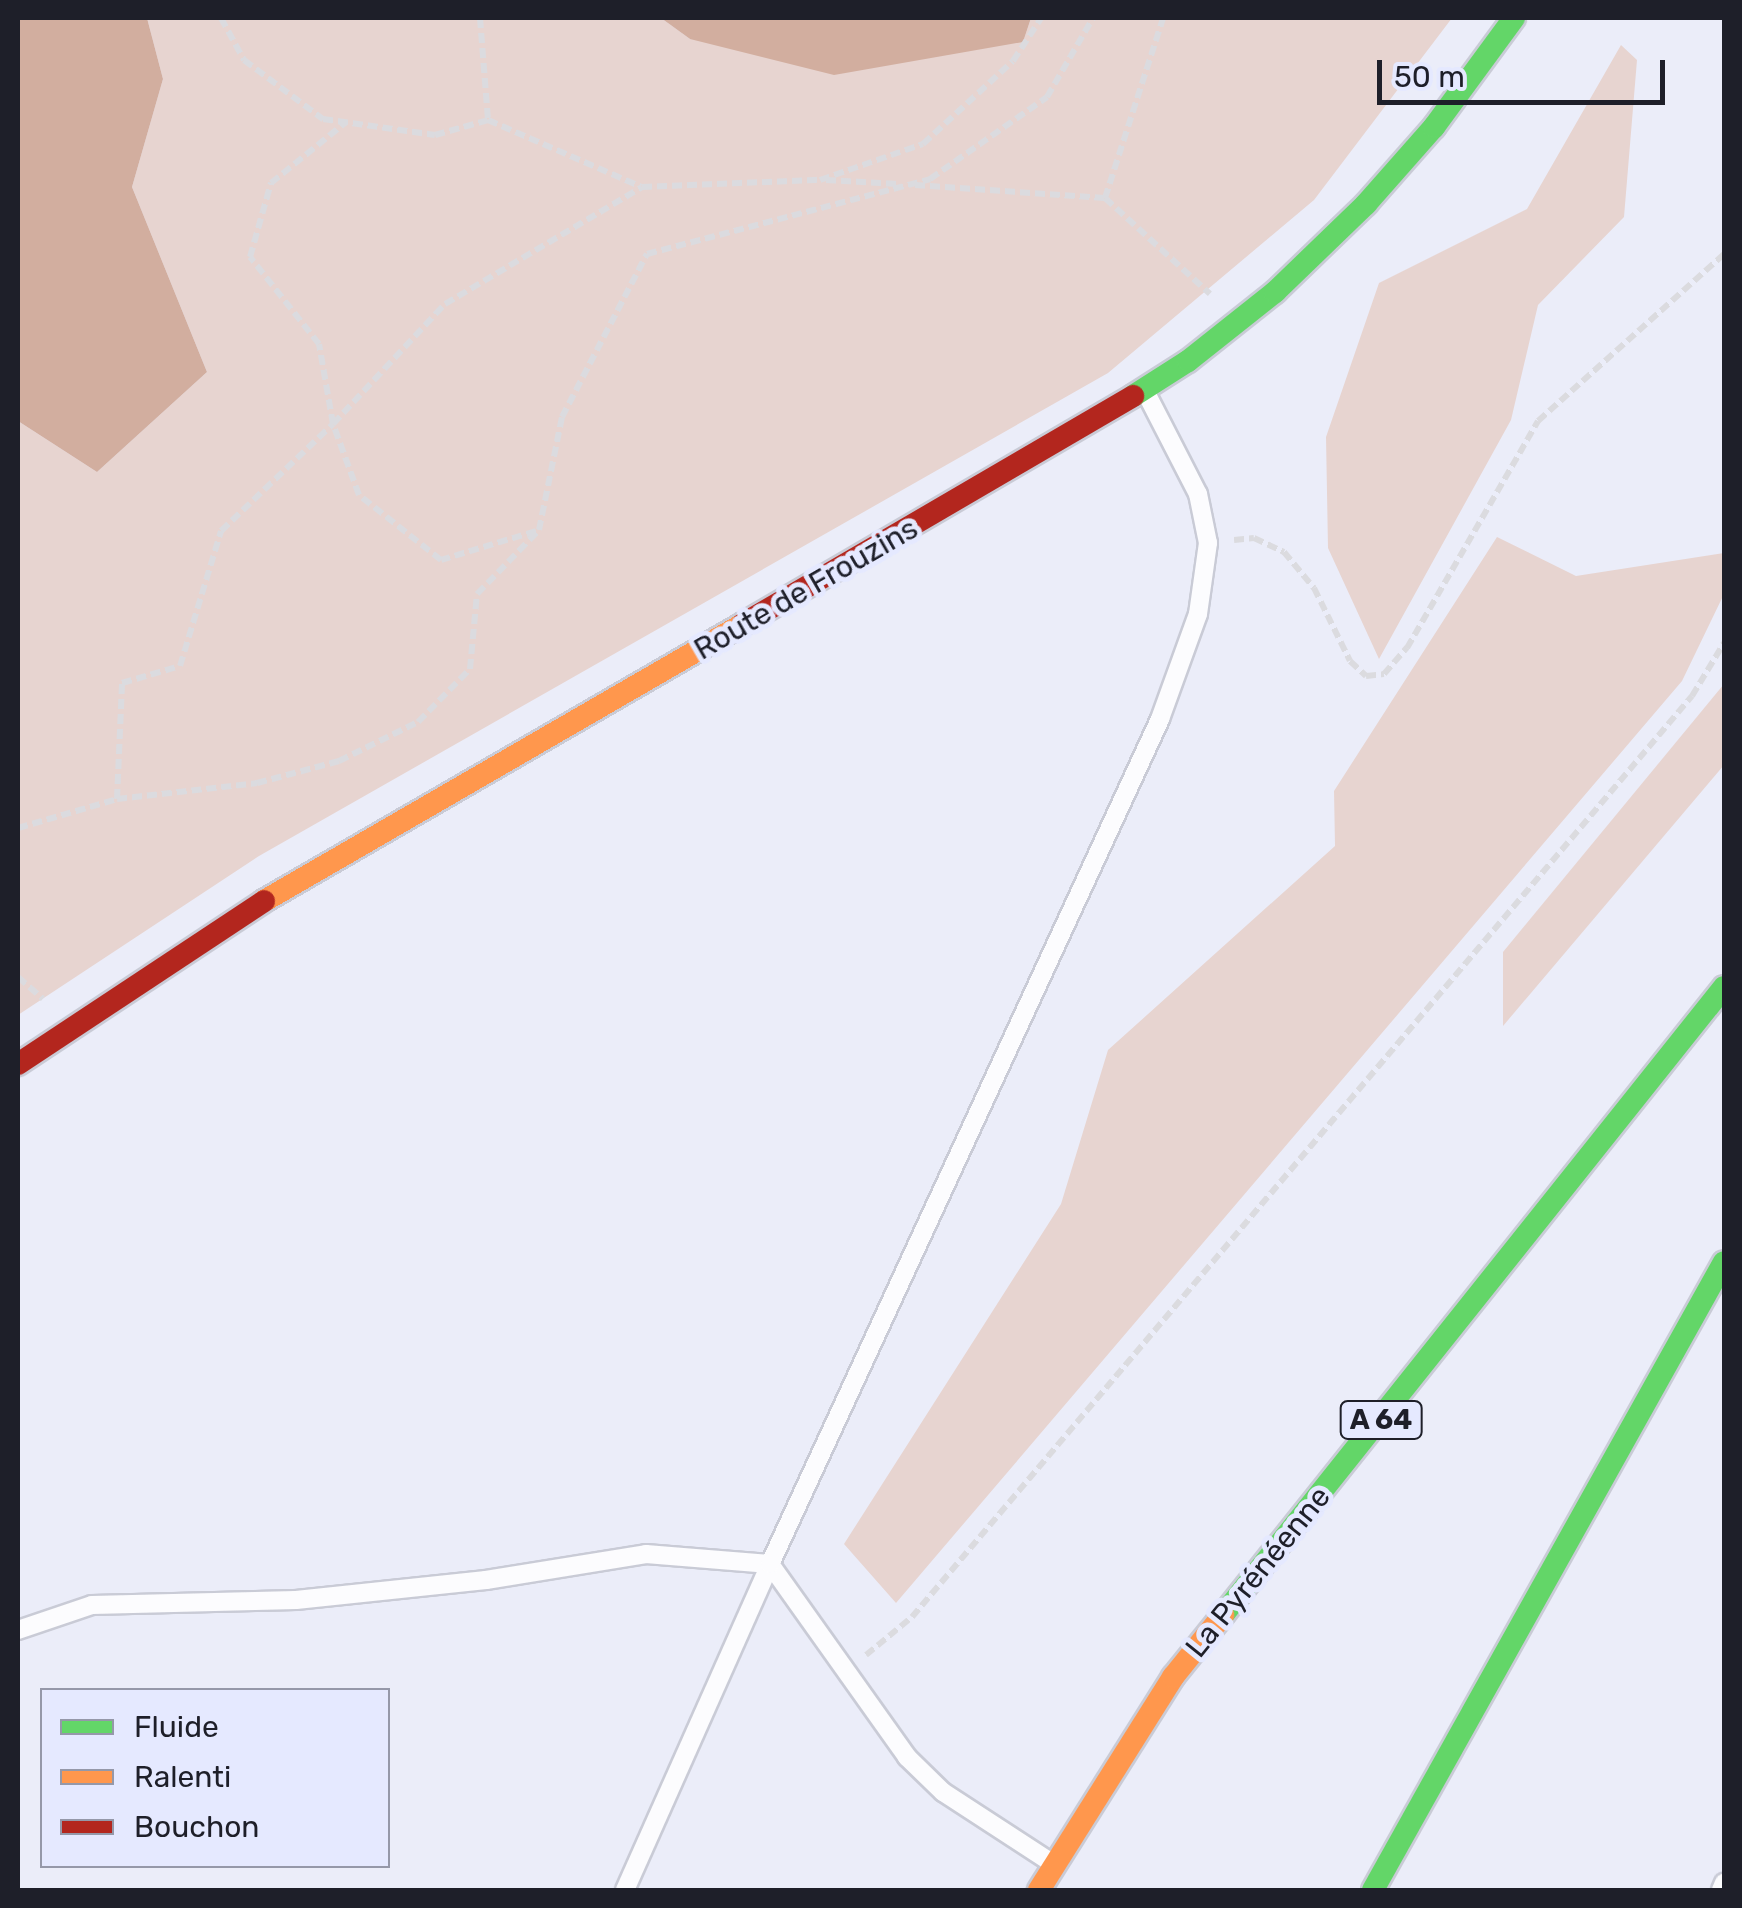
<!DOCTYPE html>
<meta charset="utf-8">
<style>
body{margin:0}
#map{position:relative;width:1742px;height:1908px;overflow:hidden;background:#ebedf9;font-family:Rubik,sans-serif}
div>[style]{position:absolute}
.green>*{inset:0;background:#e7d4d0}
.water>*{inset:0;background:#d2ae9f}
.path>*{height:6px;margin-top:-3px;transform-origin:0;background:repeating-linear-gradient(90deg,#dbdbdf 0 10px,transparent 0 15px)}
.roads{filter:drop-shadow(2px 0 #c9cbd6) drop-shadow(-2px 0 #c9cbd6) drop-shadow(0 2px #c9cbd6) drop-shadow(0 -2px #c9cbd6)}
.lane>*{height:18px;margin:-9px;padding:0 9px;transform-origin:9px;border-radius:9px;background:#fcfcfe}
.fast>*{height:22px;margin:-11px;padding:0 11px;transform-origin:11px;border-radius:11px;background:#63d668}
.slow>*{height:22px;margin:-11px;padding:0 11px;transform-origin:11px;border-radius:11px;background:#ff974d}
.jam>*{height:22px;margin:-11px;padding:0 11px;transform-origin:11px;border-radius:11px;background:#b3261e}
span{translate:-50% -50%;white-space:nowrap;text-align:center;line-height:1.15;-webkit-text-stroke:10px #e5e9ff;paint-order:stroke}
.shield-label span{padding:2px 8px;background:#e5e9ff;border:2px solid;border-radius:8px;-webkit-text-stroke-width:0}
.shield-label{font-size:28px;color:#1e1f29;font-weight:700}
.street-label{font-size:30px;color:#1e1f29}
.frame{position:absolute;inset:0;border:20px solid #1e1f29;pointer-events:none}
.legend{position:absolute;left:40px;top:1688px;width:350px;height:180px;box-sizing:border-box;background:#e5e9ff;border:2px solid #9598a9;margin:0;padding:12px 18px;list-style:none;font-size:30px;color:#1e1f29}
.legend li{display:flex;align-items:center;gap:20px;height:50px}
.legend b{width:50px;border:2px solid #9598a9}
.scale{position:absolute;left:1377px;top:60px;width:288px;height:45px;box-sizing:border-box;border:5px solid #1e1f29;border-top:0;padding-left:12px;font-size:30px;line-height:35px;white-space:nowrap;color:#1e1f29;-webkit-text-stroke:8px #e5e9ff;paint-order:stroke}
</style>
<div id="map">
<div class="green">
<div style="clip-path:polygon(147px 18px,661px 18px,690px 39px,1023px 42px,1031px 18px,1452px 18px,1314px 200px,1108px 373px,259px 856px,18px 1015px,18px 421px,97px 472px,207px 372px,132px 187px,163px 79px)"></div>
<div style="clip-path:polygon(1621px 45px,1637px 60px,1624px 217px,1538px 305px,1511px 420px,1379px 659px,1328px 548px,1326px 437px,1379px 283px,1527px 209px)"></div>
<div style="clip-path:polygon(1497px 537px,1576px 576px,1724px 553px,1724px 594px,1682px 681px,896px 1603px,844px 1544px,1061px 1204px,1108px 1050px,1335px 846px,1334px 791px)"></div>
<div style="clip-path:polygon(1724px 684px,1724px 765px,1503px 1026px,1503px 952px)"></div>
</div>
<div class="water">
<div style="clip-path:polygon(18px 18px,147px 18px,163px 79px,132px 187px,207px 372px,97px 472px,18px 421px)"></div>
<div style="clip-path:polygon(661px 18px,1031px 18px,1023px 42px,834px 75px,690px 39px)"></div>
</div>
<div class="path">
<div style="left:221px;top:18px;width:48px;rotate:61.3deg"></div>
<div style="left:244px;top:60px;width:99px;rotate:36.8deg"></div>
<div style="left:323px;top:119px;width:113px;rotate:8.1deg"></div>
<div style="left:435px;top:135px;width:55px;rotate:-15.8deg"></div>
<div style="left:488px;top:120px;width:167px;rotate:23.6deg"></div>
<div style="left:480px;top:18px;width:102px;rotate:85.5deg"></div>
<div style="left:826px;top:180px;width:72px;rotate:3.2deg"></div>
<div style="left:915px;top:185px;width:190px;rotate:3.9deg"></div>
<div style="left:1105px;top:198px;width:142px;rotate:42.4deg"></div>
<div style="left:1105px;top:198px;width:189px;rotate:-72.1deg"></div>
<div style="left:536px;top:531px;width:99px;rotate:163deg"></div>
<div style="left:441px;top:560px;width:105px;rotate:-141.6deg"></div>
<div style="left:359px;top:495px;width:76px;rotate:-110.1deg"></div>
<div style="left:333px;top:424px;width:164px;rotate:-47deg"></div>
<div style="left:445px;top:304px;width:229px;rotate:-30.7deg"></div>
<div style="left:642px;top:187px;width:178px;rotate:-2.3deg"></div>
<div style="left:820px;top:180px;width:109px;rotate:-19.3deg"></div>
<div style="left:923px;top:144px;width:122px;rotate:-42.7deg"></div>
<div style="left:1013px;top:61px;width:51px;rotate:-56.9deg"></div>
<div style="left:1234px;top:540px;width:20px;rotate:-6deg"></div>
<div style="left:1254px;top:538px;width:33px;rotate:25deg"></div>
<div style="left:1284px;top:552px;width:47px;rotate:50.2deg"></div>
<div style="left:1314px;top:588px;width:81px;rotate:63.7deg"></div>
<div style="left:1350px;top:661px;width:22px;rotate:43deg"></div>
<div style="left:1366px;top:676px;width:18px;rotate:-6deg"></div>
<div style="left:1384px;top:674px;width:35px;rotate:-49deg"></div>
<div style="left:1407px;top:648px;width:262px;rotate:-60deg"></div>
<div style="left:1538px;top:421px;width:250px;rotate:-41.9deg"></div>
<div style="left:117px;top:799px;width:116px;rotate:-87.5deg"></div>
<div style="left:122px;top:683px;width:60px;rotate:-16.3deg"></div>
<div style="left:180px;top:666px;width:141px;rotate:-73.1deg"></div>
<div style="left:221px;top:531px;width:155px;rotate:-43.7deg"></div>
<div style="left:333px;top:424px;width:81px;rotate:-99.9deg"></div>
<div style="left:319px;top:344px;width:111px;rotate:-128.4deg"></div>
<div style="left:250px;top:257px;width:77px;rotate:-74.2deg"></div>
<div style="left:271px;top:183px;width:97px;rotate:-39.1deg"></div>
<div style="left:18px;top:828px;width:103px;rotate:-16.3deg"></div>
<div style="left:117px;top:799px;width:141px;rotate:-6.5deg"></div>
<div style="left:257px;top:783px;width:85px;rotate:-15deg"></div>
<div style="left:339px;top:761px;width:88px;rotate:-26.3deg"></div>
<div style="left:418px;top:722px;width:74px;rotate:-45.5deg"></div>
<div style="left:470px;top:669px;width:75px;rotate:-84.7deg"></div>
<div style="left:477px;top:594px;width:89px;rotate:-45.9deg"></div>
<div style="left:539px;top:530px;width:115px;rotate:-78.5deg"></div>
<div style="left:562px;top:417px;width:184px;rotate:-62.5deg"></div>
<div style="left:647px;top:254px;width:293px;rotate:-14.8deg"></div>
<div style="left:930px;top:179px;width:143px;rotate:-35deg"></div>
<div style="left:1047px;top:97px;width:91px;rotate:-59.8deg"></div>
<div style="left:18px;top:977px;width:33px;rotate:41deg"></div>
<div style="left:866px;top:1655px;width:60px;rotate:-39.6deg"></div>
<div style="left:912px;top:1617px;width:1207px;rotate:-49.74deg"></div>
<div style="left:1692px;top:696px;width:62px;rotate:-58.9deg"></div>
</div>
<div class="roads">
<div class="lane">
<div style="left:18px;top:1630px;width:78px;rotate:-18.7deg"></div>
<div style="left:92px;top:1605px;width:204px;rotate:-1.4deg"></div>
<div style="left:296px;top:1600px;width:191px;rotate:-6deg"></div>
<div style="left:486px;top:1580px;width:162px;rotate:-9.2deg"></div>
<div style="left:646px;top:1554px;width:124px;rotate:4.6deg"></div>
<div style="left:770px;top:1564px;width:237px;rotate:54.6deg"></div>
<div style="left:907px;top:1757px;width:50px;rotate:44.2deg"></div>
<div style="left:943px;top:1792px;width:126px;rotate:33.1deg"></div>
<div style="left:625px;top:1890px;width:357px;rotate:-66deg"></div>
<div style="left:770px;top:1564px;width:931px;rotate:-65.22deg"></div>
<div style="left:1160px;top:719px;width:112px;rotate:-70.1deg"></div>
<div style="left:1198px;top:614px;width:72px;rotate:-82deg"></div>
<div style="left:1208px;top:543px;width:50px;rotate:-101.5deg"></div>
<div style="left:1198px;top:494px;width:116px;rotate:-117.2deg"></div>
<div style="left:1721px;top:1890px;width:8px;rotate:-67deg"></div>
</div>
<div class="fast">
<div style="left:1133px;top:396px;width:65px;rotate:-32.5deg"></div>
<div style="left:1188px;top:361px;width:111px;rotate:-38.4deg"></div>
<div style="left:1275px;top:292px;width:127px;rotate:-44deg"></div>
<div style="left:1366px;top:204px;width:103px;rotate:-48.6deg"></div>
<div style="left:1434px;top:127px;width:135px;rotate:-53.7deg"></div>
<div style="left:1223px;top:1615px;width:803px;rotate:-51.42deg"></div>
<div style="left:1373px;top:1890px;width:719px;rotate:-60.8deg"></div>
</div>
<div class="slow">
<div style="left:264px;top:901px;width:553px;rotate:-30.04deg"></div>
<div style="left:1039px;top:1890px;width:252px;rotate:-57.8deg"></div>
<div style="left:1173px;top:1677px;width:80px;rotate:-51.1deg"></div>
</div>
<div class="jam">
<div style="left:743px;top:624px;width:452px;rotate:-30.3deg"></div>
<div style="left:18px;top:1064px;width:295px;rotate:-33.5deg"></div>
</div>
</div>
<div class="shield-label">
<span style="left:1381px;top:1420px">A 64</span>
</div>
<div class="street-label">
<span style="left:806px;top:589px;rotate:-30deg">Route de Frouzins</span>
<span style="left:1258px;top:1572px;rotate:-51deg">La Pyrénéenne</span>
</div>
<div class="frame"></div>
<ul class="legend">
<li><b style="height:12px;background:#63d668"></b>Fluide</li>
<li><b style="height:12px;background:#ff974d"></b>Ralenti</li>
<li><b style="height:12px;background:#b3261e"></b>Bouchon</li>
</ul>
<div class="scale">50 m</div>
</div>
